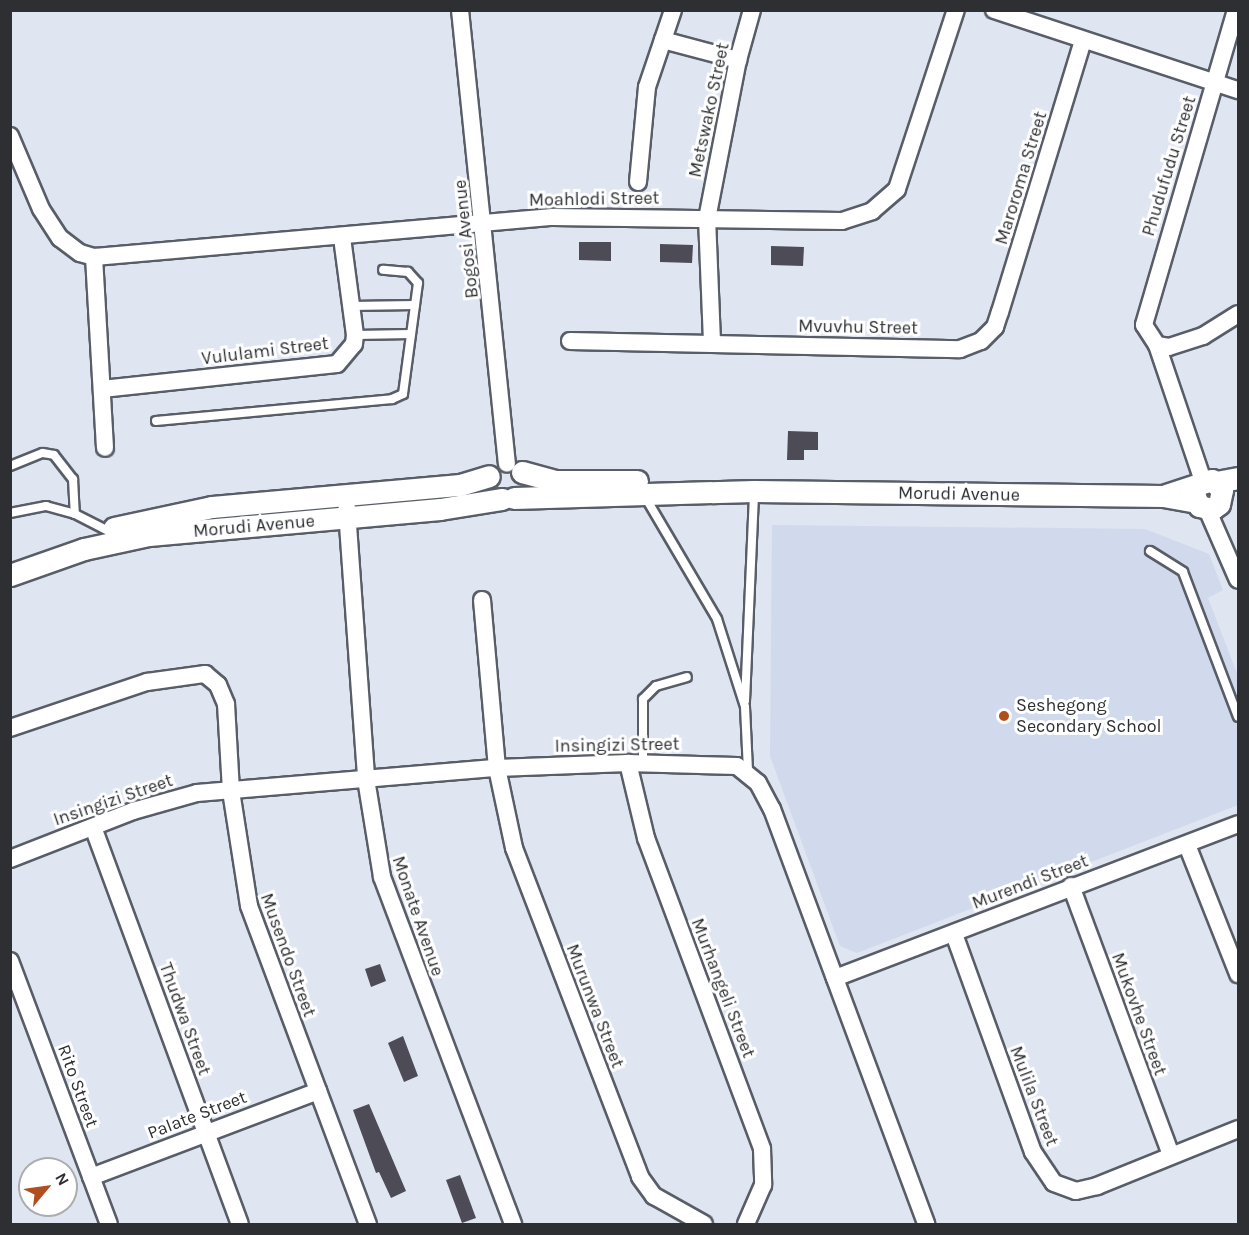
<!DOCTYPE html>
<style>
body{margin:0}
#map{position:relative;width:1249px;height:1235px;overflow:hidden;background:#dfe5f1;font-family:Karla,sans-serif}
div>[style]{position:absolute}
.built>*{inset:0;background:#d1d9ec}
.building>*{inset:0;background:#4d4b56}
.roads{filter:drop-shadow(2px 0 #585d67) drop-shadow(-2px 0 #585d67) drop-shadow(0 2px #585d67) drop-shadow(0 -2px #585d67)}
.service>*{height:8px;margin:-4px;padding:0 4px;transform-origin:4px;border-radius:4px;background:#fff}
.minor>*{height:16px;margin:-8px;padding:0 8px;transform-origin:8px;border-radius:8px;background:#fff}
.tertiary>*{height:21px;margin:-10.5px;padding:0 10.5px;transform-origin:10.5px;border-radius:10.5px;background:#fff}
.dots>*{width:16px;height:16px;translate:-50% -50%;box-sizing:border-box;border:3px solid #fff;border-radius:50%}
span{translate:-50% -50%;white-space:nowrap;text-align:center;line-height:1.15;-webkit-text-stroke:6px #fff;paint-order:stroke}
.street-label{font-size:18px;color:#2d2f33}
.poi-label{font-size:18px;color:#2d2f33}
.left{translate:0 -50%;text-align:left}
.frame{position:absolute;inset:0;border:12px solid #2d2f33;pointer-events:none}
.north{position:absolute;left:18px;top:1157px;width:60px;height:60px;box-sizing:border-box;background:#fff;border:2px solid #abacad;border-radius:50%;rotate:61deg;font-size:16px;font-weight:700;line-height:24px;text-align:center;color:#2d2f33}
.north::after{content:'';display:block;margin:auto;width:21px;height:27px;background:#b24d1d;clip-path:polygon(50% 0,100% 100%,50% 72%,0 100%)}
</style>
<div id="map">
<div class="built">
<div style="clip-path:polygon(772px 525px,1145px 529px,1209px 554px,1223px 590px,1208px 598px,1238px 676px,1238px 805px,857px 953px,840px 946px,770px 756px)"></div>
</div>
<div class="building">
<div style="clip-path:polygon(579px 242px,611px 242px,611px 261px,579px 260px)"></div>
<div style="clip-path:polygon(660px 244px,693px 245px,692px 263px,660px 262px)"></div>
<div style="clip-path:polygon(771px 246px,804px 247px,803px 266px,771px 265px)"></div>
<div style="clip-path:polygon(788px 431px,818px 432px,818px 450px,804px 450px,804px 460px,787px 460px)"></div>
<div style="clip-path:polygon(380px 964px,386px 981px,371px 987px,365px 969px)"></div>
<div style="clip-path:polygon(403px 1036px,418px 1076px,404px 1082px,388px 1043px)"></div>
<div style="clip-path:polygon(369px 1104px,406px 1191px,391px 1198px,379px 1172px,376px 1173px,353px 1110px)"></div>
<div style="clip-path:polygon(460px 1175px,476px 1218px,462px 1223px,446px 1180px)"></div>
</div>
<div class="roads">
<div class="service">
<div style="left:351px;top:306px;width:64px;rotate:-0.9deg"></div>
<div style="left:355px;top:335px;width:56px;rotate:-1deg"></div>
<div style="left:156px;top:421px;width:237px;rotate:-5.3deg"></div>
<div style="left:392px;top:399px;width:12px;rotate:-24deg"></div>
<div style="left:403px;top:394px;width:112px;rotate:-82.3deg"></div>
<div style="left:418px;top:283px;width:15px;rotate:-132deg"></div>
<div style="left:408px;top:272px;width:25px;rotate:-175deg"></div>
<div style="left:10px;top:466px;width:35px;rotate:-22deg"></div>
<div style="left:43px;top:453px;width:11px;rotate:10deg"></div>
<div style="left:54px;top:455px;width:31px;rotate:52deg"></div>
<div style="left:73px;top:479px;width:35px;rotate:87deg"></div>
<div style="left:644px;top:495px;width:144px;rotate:59.5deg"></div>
<div style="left:717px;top:619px;width:92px;rotate:72.3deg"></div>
<div style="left:745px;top:707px;width:64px;rotate:87.3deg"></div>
<div style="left:10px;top:513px;width:37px;rotate:-11deg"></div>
<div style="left:46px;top:506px;width:30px;rotate:15deg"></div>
<div style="left:75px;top:514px;width:35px;rotate:27deg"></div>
<div style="left:1150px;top:551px;width:39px;rotate:32deg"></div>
<div style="left:1183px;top:572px;width:155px;rotate:69.2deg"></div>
<div style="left:745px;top:701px;width:209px;rotate:-87.5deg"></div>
<div style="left:643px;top:763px;width:64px;rotate:-90deg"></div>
<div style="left:643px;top:699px;width:18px;rotate:-45deg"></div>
<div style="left:656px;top:686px;width:32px;rotate:-16deg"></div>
</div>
<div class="minor">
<div style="left:460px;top:10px;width:456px;rotate:84.1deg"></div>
<div style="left:994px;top:10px;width:257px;rotate:18.2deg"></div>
<div style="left:1236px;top:10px;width:328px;rotate:106.3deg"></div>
<div style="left:1144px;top:325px;width:24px;rotate:57deg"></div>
<div style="left:1157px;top:345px;width:12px;rotate:9deg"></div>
<div style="left:1169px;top:347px;width:36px;rotate:-18deg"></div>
<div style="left:1203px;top:336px;width:41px;rotate:-32.2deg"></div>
<div style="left:663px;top:40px;width:78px;rotate:14.9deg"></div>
<div style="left:10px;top:136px;width:79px;rotate:67deg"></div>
<div style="left:41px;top:209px;width:35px;rotate:57deg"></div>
<div style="left:60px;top:238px;width:25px;rotate:37deg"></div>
<div style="left:80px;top:253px;width:15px;rotate:16deg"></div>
<div style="left:94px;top:257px;width:461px;rotate:-5deg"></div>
<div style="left:553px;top:217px;width:289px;rotate:0.8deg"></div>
<div style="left:842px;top:221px;width:32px;rotate:-18deg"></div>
<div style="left:872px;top:211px;width:33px;rotate:-41deg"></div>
<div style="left:897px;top:189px;width:188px;rotate:-71.8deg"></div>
<div style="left:638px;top:182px;width:95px;rotate:-84.6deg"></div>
<div style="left:647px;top:87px;width:81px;rotate:-71.3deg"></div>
<div style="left:94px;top:257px;width:191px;rotate:86.7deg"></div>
<div style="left:570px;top:341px;width:390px;rotate:1.2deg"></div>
<div style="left:960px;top:349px;width:22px;rotate:-21deg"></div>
<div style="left:981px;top:341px;width:20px;rotate:-45deg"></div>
<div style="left:995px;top:327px;width:16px;rotate:-72deg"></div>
<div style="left:1000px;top:312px;width:283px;rotate:-73deg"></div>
<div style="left:712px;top:342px;width:123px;rotate:-92.3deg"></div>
<div style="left:707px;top:219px;width:162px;rotate:-79deg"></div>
<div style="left:738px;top:60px;width:52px;rotate:-74.4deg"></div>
<div style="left:1157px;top:345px;width:144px;rotate:71.3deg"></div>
<div style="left:102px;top:389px;width:236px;rotate:-6.1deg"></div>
<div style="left:337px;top:364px;width:26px;rotate:-50deg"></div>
<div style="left:354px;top:344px;width:9px;rotate:-84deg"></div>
<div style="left:355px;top:335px;width:99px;rotate:-97.6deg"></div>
<div style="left:346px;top:497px;width:283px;rotate:85.9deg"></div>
<div style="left:366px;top:779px;width:99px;rotate:80.7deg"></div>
<div style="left:382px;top:877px;width:371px;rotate:69.3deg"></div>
<div style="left:1207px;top:509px;width:77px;rotate:66.4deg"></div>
<div style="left:482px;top:600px;width:169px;rotate:84.9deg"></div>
<div style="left:497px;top:768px;width:82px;rotate:78deg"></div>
<div style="left:514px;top:848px;width:352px;rotate:69deg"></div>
<div style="left:640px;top:1177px;width:24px;rotate:54deg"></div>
<div style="left:654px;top:1196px;width:57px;rotate:29.2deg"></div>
<div style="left:10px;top:728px;width:145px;rotate:-18.6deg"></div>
<div style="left:147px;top:682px;width:59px;rotate:-7.9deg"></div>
<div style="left:205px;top:674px;width:17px;rotate:40deg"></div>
<div style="left:218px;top:685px;width:21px;rotate:67deg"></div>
<div style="left:226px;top:704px;width:87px;rotate:86.7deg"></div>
<div style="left:231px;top:791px;width:116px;rotate:81.1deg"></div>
<div style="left:249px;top:906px;width:340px;rotate:69.5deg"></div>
<div style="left:628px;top:763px;width:77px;rotate:76.5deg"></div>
<div style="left:646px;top:838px;width:332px;rotate:69.5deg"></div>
<div style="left:762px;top:1149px;width:36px;rotate:88deg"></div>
<div style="left:763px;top:1185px;width:43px;rotate:113.6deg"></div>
<div style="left:93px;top:827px;width:423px;rotate:69.7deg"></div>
<div style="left:1187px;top:845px;width:139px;rotate:68.4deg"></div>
<div style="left:10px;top:859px;width:132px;rotate:-21.3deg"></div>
<div style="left:133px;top:811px;width:66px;rotate:-15.7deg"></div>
<div style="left:197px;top:793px;width:301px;rotate:-4.8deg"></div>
<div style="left:497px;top:768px;width:131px;rotate:-2.2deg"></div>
<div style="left:628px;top:763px;width:109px;rotate:1.6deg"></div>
<div style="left:737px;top:766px;width:27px;rotate:39deg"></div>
<div style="left:758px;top:783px;width:30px;rotate:62deg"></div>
<div style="left:772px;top:809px;width:443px;rotate:69.6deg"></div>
<div style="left:1071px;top:886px;width:287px;rotate:69.6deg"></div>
<div style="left:954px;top:934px;width:232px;rotate:70.1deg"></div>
<div style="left:1033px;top:1152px;width:37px;rotate:56deg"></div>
<div style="left:1054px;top:1183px;width:23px;rotate:20deg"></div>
<div style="left:1076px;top:1191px;width:22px;rotate:-13deg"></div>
<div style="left:1097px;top:1186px;width:152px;rotate:-22deg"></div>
<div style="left:10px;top:961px;width:281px;rotate:69.4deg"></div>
<div style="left:835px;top:978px;width:431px;rotate:-20.9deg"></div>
<div style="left:91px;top:1177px;width:243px;rotate:-20.7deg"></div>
</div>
<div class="tertiary">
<div style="left:522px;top:472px;width:35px;rotate:15deg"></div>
<div style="left:556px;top:481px;width:81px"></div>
<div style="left:1216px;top:482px;width:22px;rotate:-10deg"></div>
<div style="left:1166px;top:495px;width:48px;rotate:-18.1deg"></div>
<div style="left:1212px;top:480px;width:14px;rotate:45deg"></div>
<div style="left:1222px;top:490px;width:14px;rotate:102deg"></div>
<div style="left:1219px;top:504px;width:9px;rotate:144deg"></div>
<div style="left:1212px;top:509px;width:13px;rotate:-167deg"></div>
<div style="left:1199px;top:506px;width:13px;rotate:-113deg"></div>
<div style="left:1194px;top:494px;width:8px;rotate:-76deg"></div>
<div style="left:514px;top:498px;width:240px;rotate:-1.7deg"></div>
<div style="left:754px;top:491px;width:409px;rotate:0.7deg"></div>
<div style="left:1163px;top:496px;width:34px;rotate:10deg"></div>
<div style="left:114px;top:528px;width:100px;rotate:-12.1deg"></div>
<div style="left:212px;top:507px;width:249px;rotate:-5.1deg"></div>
<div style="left:460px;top:485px;width:30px;rotate:-17deg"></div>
<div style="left:10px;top:575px;width:78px;rotate:-19.4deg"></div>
<div style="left:84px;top:549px;width:66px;rotate:-12.2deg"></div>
<div style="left:149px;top:535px;width:292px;rotate:-5.1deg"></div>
<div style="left:440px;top:509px;width:63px;rotate:-9.2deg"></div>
</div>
</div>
<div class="dots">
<div style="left:1004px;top:716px;background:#b24d1d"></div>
</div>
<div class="street-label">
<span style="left:709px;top:110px;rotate:-78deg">Metswako Street</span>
<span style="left:1169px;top:166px;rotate:-73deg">Phudufudu Street</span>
<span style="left:1021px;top:178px;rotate:-73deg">Maroroma Street</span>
<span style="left:594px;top:199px;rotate:-1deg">Moahlodi Street</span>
<span style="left:466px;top:239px;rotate:-96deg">Bogosi Avenue</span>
<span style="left:858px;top:327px;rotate:1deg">Mvuvhu Street</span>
<span style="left:265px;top:351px;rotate:-7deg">Vululami Street</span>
<span style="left:959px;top:494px;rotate:1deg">Morudi Avenue</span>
<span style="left:254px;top:526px;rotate:-5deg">Morudi Avenue</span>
<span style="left:617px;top:745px;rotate:-1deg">Insingizi Street</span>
<span style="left:113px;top:800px;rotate:-19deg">Insingizi Street</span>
<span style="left:1030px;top:882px;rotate:-21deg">Murendi Street</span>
<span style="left:418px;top:916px;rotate:71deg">Monate Avenue</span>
<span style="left:288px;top:955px;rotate:70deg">Musendo Street</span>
<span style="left:723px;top:988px;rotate:69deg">Murhangeli Street</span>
<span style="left:595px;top:1006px;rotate:69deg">Murunwa Street</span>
<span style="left:1139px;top:1014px;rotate:70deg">Mukovhe Street</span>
<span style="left:185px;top:1019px;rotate:70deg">Thudwa Street</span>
<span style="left:78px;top:1086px;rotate:70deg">Rito Street</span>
<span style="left:1034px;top:1096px;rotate:69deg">Mulila Street</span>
<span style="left:197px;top:1115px;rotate:-21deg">Palate Street</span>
</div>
<div class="poi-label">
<span class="left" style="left:1016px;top:716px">Seshegong<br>Secondary School</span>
</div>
<div class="frame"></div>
<div class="north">N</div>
</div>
